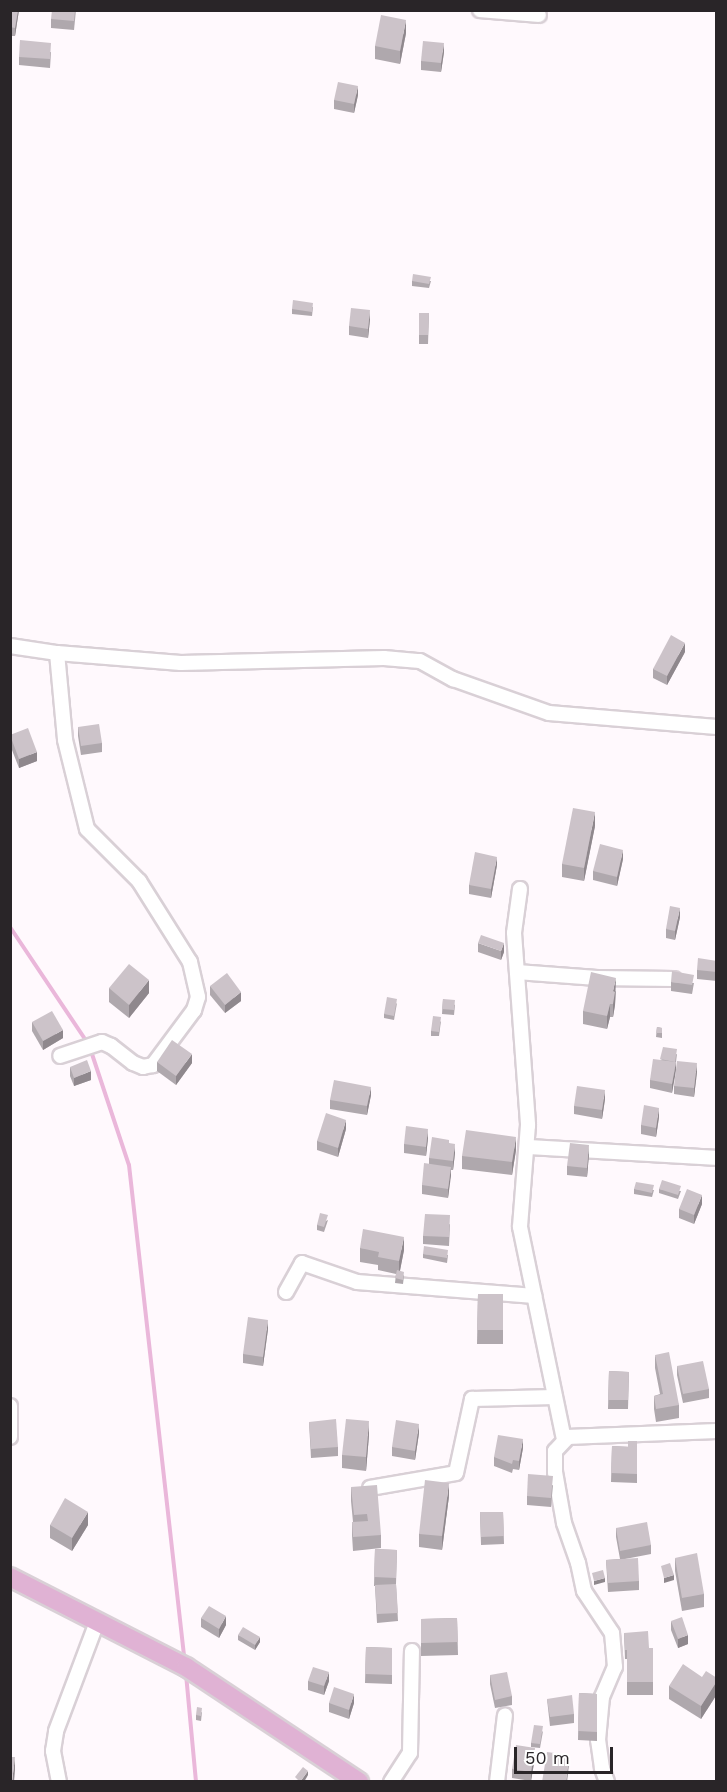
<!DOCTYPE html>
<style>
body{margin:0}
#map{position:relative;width:727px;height:1792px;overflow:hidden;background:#fff9fd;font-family:"Work Sans",sans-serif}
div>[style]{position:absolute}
.stream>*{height:4px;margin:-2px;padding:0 2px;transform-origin:2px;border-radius:2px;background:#eab7da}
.roads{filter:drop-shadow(2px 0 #d9d0d6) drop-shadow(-2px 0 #d9d0d6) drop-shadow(0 2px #d9d0d6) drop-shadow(0 -2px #d9d0d6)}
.minor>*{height:14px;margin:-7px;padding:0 7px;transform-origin:7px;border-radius:7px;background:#fff}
.major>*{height:18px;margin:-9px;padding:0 9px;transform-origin:9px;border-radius:9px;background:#e0b2d4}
.wall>*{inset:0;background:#afa8ad}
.shaded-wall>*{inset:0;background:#8f888d}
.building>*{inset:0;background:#ccc3c9}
span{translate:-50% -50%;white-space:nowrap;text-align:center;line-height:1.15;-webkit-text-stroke:5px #fff;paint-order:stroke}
.frame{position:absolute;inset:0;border:12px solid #292528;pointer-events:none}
.scale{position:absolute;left:514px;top:1747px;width:99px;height:27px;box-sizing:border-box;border:3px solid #292528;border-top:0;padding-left:8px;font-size:18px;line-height:21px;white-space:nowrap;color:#292528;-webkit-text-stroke:4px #fff;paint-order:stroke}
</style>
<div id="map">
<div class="stream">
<div style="left:10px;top:927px;width:142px;rotate:56.2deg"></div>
<div style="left:89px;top:1045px;width:126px;rotate:71.6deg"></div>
<div style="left:129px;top:1165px;width:499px;rotate:83.6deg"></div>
<div style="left:186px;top:1674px;width:108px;rotate:84.7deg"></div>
</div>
<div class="roads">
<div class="minor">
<div style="left:480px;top:10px;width:59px;rotate:4.8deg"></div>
<div style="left:10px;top:646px;width:48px;rotate:8.5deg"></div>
<div style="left:57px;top:653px;width:124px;rotate:4.6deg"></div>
<div style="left:181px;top:663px;width:203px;rotate:-1.4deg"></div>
<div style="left:384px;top:658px;width:36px;rotate:5deg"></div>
<div style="left:420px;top:661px;width:38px;rotate:29deg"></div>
<div style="left:453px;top:679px;width:102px;rotate:19.5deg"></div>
<div style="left:549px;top:713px;width:168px;rotate:4.8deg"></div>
<div style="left:57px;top:653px;width:87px;rotate:84.7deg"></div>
<div style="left:65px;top:740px;width:92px;rotate:76.1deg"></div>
<div style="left:87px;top:829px;width:74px;rotate:45deg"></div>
<div style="left:139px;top:881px;width:96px;rotate:57.8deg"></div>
<div style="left:190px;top:962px;width:36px;rotate:77deg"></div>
<div style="left:198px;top:997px;width:14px;rotate:107deg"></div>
<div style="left:194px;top:1010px;width:69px;rotate:126.7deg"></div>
<div style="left:153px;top:1065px;width:10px;rotate:169deg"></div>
<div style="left:143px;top:1067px;width:11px;rotate:-158deg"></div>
<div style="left:133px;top:1063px;width:28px;rotate:-142deg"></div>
<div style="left:111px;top:1046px;width:10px;rotate:-156deg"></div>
<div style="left:102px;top:1042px;width:44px;rotate:161.6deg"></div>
<div style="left:520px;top:889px;width:44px;rotate:97.8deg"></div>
<div style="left:514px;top:933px;width:193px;rotate:85.8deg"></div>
<div style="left:528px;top:1125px;width:102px;rotate:94.5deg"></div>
<div style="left:520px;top:1227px;width:217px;rotate:78.3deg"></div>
<div style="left:517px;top:972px;width:80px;rotate:4.3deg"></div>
<div style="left:597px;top:978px;width:77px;rotate:0.7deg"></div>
<div style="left:527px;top:1147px;width:189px;rotate:3.3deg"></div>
<div style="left:286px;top:1292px;width:33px;rotate:-61deg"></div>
<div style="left:302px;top:1263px;width:58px;rotate:19.1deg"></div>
<div style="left:357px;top:1282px;width:178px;rotate:4.5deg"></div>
<div style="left:10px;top:1406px;width:31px;rotate:90deg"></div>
<div style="left:370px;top:1488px;width:87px;rotate:-9.9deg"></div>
<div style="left:456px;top:1473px;width:76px;rotate:-77.8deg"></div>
<div style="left:472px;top:1399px;width:83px;rotate:-1.4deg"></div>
<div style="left:59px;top:1782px;width:32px;rotate:-101deg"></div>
<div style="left:53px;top:1751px;width:20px;rotate:-81deg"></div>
<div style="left:56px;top:1731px;width:116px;rotate:-69.4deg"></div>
<div style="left:391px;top:1782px;width:35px;rotate:-57deg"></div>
<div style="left:410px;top:1753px;width:102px;rotate:-88.9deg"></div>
<div style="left:497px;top:1782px;width:67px;rotate:-83.2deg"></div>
<div style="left:607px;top:1782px;width:15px;rotate:-110deg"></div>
<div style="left:602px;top:1768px;width:28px;rotate:-98deg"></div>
<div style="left:598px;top:1740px;width:43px;rotate:-84.7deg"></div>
<div style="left:602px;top:1697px;width:33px;rotate:-67deg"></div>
<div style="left:615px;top:1667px;width:34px;rotate:-95deg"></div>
<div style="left:612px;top:1633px;width:50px;rotate:-123.7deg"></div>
<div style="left:584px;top:1591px;width:29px;rotate:-102deg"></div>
<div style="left:578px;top:1563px;width:42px;rotate:-109.3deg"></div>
<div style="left:564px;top:1523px;width:52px;rotate:-100deg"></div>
<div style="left:555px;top:1472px;width:21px;rotate:-90deg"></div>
<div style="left:555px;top:1451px;width:19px;rotate:-47deg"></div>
<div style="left:568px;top:1437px;width:148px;rotate:-2.3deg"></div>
</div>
<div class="major">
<div style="left:10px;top:1577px;width:198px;rotate:27.1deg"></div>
<div style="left:186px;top:1667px;width:208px;rotate:33.6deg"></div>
</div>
</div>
<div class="wall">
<div style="clip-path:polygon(10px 10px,19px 10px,15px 36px,10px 36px)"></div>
<div style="clip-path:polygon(76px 10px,74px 30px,51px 28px,51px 19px)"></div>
<div style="clip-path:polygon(406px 33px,400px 64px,375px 59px,375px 46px)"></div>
<div style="clip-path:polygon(51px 52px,50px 68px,19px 65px,19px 57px)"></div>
<div style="clip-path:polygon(444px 52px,441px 72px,421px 70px,421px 61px)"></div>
<div style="clip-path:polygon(358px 95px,354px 113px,334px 109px,334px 100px)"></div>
<div style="clip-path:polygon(412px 281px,431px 281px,429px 288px,412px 286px)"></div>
<div style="clip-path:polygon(313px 307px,312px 316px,292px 314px,292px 309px)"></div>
<div style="clip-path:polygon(419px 313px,429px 313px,428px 344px,419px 344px)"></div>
<div style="clip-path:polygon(370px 319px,368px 338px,349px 335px,349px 326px)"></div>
<div style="clip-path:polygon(685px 652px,667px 685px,653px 678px,653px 669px)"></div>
<div style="clip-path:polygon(78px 727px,102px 743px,102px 752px,81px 755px,78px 736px)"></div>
<div style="clip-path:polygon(10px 735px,37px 761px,19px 768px,10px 745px)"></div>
<div style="clip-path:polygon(595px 826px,584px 881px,562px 877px,562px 864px)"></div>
<div style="clip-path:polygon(623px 859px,617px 886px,593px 880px,593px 871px)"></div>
<div style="clip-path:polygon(497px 865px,491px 898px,469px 894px,469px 885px)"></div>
<div style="clip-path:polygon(680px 917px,675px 940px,666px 938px,666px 929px)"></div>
<div style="clip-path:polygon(478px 943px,504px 952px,501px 960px,478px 952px)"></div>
<div style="clip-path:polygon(717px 961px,717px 981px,697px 979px,697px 970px)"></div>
<div style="clip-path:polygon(671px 982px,694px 983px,692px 994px,671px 991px)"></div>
<div style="clip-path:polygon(210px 986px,241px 1001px,225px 1013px,210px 995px)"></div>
<div style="clip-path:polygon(109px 988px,149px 993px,129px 1018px,109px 1002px)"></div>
<div style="clip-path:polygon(616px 991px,615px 1005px,613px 1017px,610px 1017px,607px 1029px,583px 1024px,583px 1011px)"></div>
<div style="clip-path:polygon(443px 999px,455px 1005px,454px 1015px,442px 1014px)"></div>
<div style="clip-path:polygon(397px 1003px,394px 1020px,384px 1018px,384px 1014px)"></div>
<div style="clip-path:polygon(441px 1021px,439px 1036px,431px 1036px,431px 1031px)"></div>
<div style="clip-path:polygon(32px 1022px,63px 1038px,43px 1050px,32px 1031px)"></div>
<div style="clip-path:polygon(657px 1027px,662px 1028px,662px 1038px,656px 1037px)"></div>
<div style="clip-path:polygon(677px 1054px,672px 1093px,650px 1088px,650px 1080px,660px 1060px)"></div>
<div style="clip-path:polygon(157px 1062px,192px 1063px,176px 1085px,157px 1071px)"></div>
<div style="clip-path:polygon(70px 1067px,91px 1080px,74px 1086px,70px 1076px)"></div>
<div style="clip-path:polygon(697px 1072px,694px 1097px,674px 1094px,674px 1086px)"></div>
<div style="clip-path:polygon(371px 1095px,367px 1115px,330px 1109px,330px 1100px)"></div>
<div style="clip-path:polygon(605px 1099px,602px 1119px,574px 1114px,574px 1106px)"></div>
<div style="clip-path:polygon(659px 1117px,656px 1137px,641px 1134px,641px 1125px)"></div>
<div style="clip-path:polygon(346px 1129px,338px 1157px,317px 1150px,317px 1141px)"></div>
<div style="clip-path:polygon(428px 1138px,426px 1156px,404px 1153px,404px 1144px)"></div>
<div style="clip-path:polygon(449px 1143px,455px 1153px,453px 1170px,451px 1170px,448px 1198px,422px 1194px,422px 1185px,429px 1164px,429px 1158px)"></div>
<div style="clip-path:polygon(516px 1150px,512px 1175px,462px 1169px,462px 1156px)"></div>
<div style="clip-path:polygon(589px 1154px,587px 1177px,567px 1175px,567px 1166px)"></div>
<div style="clip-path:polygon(634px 1189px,654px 1190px,652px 1197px,634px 1194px)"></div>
<div style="clip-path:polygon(659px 1189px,681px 1191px,678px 1199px,659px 1193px)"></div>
<div style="clip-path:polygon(702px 1204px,694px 1224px,679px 1218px,679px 1209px)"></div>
<div style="clip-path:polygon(328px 1220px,324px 1232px,317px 1230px,317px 1225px)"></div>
<div style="clip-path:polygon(450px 1224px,449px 1246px,423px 1244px,423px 1236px)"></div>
<div style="clip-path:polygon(360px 1248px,404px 1250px,400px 1271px,404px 1276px,403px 1284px,395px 1283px,396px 1274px,378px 1270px,378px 1265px,360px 1262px)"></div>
<div style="clip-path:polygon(423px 1254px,448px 1255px,447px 1263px,423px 1258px)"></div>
<div style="clip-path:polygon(478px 1294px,503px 1294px,503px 1344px,477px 1344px)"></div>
<div style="clip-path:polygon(268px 1329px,263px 1366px,243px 1363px,243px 1354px)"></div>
<div style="clip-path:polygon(655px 1355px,679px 1405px,679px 1418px,656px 1422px,654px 1409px,654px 1396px,660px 1394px,655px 1368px)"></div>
<div style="clip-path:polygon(677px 1366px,709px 1389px,709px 1398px,683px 1403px,677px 1375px)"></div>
<div style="clip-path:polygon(609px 1371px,629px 1372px,628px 1409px,608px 1409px)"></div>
<div style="clip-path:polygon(309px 1422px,338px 1447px,338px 1456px,311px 1458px)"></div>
<div style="clip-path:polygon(419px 1433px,415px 1460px,392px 1456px,392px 1447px)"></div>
<div style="clip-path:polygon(369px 1435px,366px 1471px,342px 1468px,342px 1455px)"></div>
<div style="clip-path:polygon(637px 1441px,637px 1483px,611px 1482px,612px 1446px,628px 1447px)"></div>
<div style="clip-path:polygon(523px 1448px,519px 1470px,513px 1469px,512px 1473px,494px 1466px,494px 1457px)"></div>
<div style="clip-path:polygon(553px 1485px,551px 1507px,527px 1505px,527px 1496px)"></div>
<div style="clip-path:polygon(351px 1487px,381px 1535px,381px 1548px,353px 1551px,352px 1535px,352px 1522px,353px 1522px,351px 1501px)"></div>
<div style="clip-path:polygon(449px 1496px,442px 1550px,419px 1547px,419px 1534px)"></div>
<div style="clip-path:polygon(480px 1512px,503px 1512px,504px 1544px,481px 1545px)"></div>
<div style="clip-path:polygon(50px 1525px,88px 1525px,72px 1551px,50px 1538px)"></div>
<div style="clip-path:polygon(616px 1528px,651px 1545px,651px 1554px,625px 1559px,639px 1581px,639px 1590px,608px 1592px,606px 1560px,620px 1559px,616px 1537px)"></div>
<div style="clip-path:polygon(375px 1549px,397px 1550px,396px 1584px,398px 1621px,377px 1623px,375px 1586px,374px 1586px)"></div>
<div style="clip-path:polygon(675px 1558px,704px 1594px,704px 1607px,682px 1611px,675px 1571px)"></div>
<div style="clip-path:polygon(201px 1618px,226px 1625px,219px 1638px,201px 1627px)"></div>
<div style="clip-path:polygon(457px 1618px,458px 1655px,421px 1656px,421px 1619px)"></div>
<div style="clip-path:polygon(671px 1621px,688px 1644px,678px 1648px,671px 1630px)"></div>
<div style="clip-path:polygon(624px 1633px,649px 1648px,653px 1648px,653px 1695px,627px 1695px,627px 1659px,625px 1659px)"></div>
<div style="clip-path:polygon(238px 1635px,260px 1642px,255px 1650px,238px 1640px)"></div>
<div style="clip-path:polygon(366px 1647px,392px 1648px,392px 1684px,365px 1683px)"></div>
<div style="clip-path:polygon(490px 1675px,512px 1696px,512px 1705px,495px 1708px,490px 1684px)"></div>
<div style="clip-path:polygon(702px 1677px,717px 1678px,717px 1694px,701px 1719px,669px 1699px,669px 1686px)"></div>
<div style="clip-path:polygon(308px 1681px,329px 1681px,324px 1695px,308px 1690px)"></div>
<div style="clip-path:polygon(579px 1693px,597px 1694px,597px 1741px,578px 1740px)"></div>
<div style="clip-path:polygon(547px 1699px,574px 1714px,574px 1723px,550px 1726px)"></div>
<div style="clip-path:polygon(329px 1703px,354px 1703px,349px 1719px,329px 1712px)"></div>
<div style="clip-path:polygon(202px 1712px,201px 1721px,196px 1720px,196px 1715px)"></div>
<div style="clip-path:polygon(543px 1731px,540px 1748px,531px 1747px,531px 1743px)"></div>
<div style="clip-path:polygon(535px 1757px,531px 1781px,512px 1778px,512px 1769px)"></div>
</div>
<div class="shaded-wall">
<div style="clip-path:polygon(18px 10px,19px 10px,15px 36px,15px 28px)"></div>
<div style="clip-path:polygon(406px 20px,406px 33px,400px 64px,400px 51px)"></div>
<div style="clip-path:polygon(444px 43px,444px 52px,441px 72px,441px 63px)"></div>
<div style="clip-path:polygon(358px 86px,358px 95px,354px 113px,354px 104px)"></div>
<div style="clip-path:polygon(370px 310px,370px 319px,368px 338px,368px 329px)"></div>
<div style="clip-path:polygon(685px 643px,685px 652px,667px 685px,667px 676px)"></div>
<div style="clip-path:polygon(37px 752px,37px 761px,19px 768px,19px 759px)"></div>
<div style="clip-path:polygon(595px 812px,595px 826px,584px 881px,584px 868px)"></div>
<div style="clip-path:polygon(623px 850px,623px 859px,617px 886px,617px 877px)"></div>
<div style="clip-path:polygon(497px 857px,497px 865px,491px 898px,491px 889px)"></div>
<div style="clip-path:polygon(680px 908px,680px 917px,675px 940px,675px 931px)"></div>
<div style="clip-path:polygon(504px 943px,504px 952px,501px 960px,501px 951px)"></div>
<div style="clip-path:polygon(616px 978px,615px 1005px,613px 1017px,613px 991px)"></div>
<div style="clip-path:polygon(149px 980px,149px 993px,129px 1018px,129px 1005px)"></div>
<div style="clip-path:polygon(241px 992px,241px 1001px,225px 1013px,225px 1005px)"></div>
<div style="clip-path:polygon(610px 1004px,610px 1017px,607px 1029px,607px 1016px)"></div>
<div style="clip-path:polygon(63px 1030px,63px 1038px,43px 1050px,43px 1041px)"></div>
<div style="clip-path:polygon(192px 1054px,192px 1063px,176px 1085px,176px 1076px)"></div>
<div style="clip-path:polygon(676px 1062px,676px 1071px,672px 1093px,672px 1084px)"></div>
<div style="clip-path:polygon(697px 1063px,697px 1072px,694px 1097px,694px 1088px)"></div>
<div style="clip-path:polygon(91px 1071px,91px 1080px,74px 1086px,74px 1078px)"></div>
<div style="clip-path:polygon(371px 1087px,371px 1095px,367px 1115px,367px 1106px)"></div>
<div style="clip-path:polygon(605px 1090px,605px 1099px,602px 1119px,602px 1110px)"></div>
<div style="clip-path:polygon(659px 1108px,659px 1117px,656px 1137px,656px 1128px)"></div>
<div style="clip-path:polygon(346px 1120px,346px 1129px,338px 1157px,338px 1148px)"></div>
<div style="clip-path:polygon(428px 1129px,428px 1138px,426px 1156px,426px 1147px)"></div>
<div style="clip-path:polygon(516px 1137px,516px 1150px,512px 1175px,512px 1162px)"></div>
<div style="clip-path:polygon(455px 1144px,455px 1153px,453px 1170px,453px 1161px)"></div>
<div style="clip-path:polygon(589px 1145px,589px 1154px,587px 1177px,587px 1168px)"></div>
<div style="clip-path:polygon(451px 1167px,451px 1176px,448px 1198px,448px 1189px)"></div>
<div style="clip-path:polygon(702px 1195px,702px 1204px,694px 1224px,694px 1215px)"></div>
<div style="clip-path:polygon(404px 1237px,404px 1250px,399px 1275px,399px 1261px)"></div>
<div style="clip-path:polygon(268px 1320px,268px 1329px,263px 1366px,263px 1357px)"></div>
<div style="clip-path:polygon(369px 1421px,369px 1435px,366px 1471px,366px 1457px)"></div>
<div style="clip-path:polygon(419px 1424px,419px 1433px,415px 1460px,415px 1451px)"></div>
<div style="clip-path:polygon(523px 1439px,523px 1448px,519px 1470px,519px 1461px)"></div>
<div style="clip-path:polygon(449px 1483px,449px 1496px,442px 1550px,442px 1536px)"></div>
<div style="clip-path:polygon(88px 1512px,88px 1525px,72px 1551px,72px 1538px)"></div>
<div style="clip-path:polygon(674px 1575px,674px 1580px,664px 1583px,664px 1578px)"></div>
<div style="clip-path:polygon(605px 1578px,605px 1582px,594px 1585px,594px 1581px)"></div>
<div style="clip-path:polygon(226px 1616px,226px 1625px,219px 1638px,219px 1629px)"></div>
<div style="clip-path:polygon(688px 1635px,688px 1644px,678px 1648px,678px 1639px)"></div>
<div style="clip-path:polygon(260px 1637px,260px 1642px,255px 1650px,255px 1645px)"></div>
<div style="clip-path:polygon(329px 1672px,329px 1681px,324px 1695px,324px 1686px)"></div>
<div style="clip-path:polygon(717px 1681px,717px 1694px,701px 1719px,701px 1706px)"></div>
<div style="clip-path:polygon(354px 1694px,354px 1703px,349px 1719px,349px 1710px)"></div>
<div style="clip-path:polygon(535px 1748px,535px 1757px,531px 1781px,531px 1772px)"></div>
<div style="clip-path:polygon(569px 1755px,569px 1764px,567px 1782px,566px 1782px)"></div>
<div style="clip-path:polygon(15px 1757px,15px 1770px,14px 1782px,12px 1782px)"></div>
<div style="clip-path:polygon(308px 1771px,308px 1775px,304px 1782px,300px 1782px)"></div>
</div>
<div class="building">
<div style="clip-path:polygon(10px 10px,18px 10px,15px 28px,10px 27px)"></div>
<div style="clip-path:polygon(52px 10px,75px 10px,74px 21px,51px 19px)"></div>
<div style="clip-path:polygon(381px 15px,406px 20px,400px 51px,375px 46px)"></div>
<div style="clip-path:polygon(20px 40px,51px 43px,50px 59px,19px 57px)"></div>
<div style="clip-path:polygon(423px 41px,444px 43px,441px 63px,421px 61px)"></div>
<div style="clip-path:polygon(338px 82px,358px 86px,354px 104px,334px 100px)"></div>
<div style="clip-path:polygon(413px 274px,431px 277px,429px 284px,412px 281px)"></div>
<div style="clip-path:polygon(293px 300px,313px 303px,312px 312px,292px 309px)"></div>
<div style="clip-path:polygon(351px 308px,370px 310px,368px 329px,349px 326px)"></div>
<div style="clip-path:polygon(419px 313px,429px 313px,428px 335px,419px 335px)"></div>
<div style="clip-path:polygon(671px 635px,685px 643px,667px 676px,653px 669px)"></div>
<div style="clip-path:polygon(99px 724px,102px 743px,81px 746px,78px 727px)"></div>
<div style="clip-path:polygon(28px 728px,37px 752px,19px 759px,10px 735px)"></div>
<div style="clip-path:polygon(573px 808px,595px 812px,584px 868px,562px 864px)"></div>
<div style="clip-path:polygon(600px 844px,623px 850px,617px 877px,593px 871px)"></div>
<div style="clip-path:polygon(475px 852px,497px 857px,491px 889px,469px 885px)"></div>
<div style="clip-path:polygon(670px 906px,680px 908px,675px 931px,666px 929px)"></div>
<div style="clip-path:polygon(481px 935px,504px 943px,501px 951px,478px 943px)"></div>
<div style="clip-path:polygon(698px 958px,717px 961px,717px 972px,697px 970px)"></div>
<div style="clip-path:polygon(129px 964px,149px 980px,129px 1005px,109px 988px)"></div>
<div style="clip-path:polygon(672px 971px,694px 975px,692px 985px,671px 982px)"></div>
<div style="clip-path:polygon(591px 972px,616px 978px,613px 991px,615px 992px,613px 1004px,610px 1004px,607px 1016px,583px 1011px)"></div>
<div style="clip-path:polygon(227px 973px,241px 992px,225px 1005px,210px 986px)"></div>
<div style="clip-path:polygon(387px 997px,397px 999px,394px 1016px,384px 1014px)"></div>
<div style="clip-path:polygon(443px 999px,455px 1000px,454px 1010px,442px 1009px)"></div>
<div style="clip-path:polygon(52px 1011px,63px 1030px,43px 1041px,32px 1022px)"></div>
<div style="clip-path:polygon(433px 1016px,441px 1017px,439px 1032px,431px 1031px)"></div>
<div style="clip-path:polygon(657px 1027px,662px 1028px,662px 1033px,656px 1033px)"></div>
<div style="clip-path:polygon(172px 1040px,192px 1054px,176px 1076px,157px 1062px)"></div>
<div style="clip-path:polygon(663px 1047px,677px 1049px,675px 1062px,660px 1059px)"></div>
<div style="clip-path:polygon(653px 1059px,676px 1062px,672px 1084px,650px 1080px)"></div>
<div style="clip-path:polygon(87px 1060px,91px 1071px,74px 1078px,70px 1067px)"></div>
<div style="clip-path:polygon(677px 1061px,697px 1063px,694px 1088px,674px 1086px)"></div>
<div style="clip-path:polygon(334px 1080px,371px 1087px,367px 1106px,330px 1100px)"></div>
<div style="clip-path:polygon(577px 1086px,605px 1090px,602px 1110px,574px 1106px)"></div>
<div style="clip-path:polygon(644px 1105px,659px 1108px,656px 1128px,641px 1125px)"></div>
<div style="clip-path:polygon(326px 1113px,346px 1120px,338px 1148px,317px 1141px)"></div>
<div style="clip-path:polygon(406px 1126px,428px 1129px,426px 1147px,404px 1144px)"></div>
<div style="clip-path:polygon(466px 1130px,516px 1137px,512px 1162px,462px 1156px)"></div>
<div style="clip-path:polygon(432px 1137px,449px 1140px,449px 1143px,455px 1144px,453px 1161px,429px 1158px)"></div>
<div style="clip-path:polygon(570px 1143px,589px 1145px,587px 1168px,567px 1166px)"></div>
<div style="clip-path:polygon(424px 1163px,451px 1167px,448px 1189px,422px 1185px)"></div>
<div style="clip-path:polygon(662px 1180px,681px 1186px,678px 1195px,659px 1189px)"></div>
<div style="clip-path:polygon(636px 1182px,654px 1185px,652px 1193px,634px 1189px)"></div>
<div style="clip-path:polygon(687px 1189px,702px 1195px,694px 1215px,679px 1209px)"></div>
<div style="clip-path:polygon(320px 1213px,328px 1215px,324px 1227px,317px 1225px)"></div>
<div style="clip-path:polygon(425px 1214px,450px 1215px,449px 1237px,423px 1236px)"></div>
<div style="clip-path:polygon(363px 1229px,404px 1237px,399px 1261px,378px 1257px,379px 1252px,360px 1248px)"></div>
<div style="clip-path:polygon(424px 1246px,448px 1250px,447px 1258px,423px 1254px)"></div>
<div style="clip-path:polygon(397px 1270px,404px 1272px,403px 1280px,395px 1278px)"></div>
<div style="clip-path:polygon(478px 1294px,503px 1294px,503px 1330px,477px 1330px)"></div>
<div style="clip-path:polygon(248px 1317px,268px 1320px,263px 1357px,243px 1354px)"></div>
<div style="clip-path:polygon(669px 1352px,679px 1405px,656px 1409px,654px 1396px,663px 1394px,655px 1355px)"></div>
<div style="clip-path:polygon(703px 1361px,709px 1389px,683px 1394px,677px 1366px)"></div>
<div style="clip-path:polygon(609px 1371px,629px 1372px,628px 1400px,608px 1400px)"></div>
<div style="clip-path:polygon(336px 1419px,338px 1447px,311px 1449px,309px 1422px)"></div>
<div style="clip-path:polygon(346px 1419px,369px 1421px,366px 1457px,342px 1455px)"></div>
<div style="clip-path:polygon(396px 1420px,419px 1424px,415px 1451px,392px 1447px)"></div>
<div style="clip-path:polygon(498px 1435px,523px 1439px,519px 1461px,513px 1460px,512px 1464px,494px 1457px)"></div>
<div style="clip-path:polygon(628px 1441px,637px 1441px,637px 1447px,628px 1447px)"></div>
<div style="clip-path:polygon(612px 1446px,637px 1447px,637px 1474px,611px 1473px)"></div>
<div style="clip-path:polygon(528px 1474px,553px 1476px,551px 1498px,527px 1496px)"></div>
<div style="clip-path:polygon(425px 1480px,449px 1483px,442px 1536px,419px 1534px)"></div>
<div style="clip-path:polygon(377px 1485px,381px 1535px,353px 1537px,352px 1522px,368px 1521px,367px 1514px,354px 1515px,351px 1487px)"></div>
<div style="clip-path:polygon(65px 1498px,88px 1512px,72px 1538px,50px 1525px)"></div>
<div style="clip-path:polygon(480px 1512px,503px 1512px,504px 1536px,481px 1537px)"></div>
<div style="clip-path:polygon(647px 1522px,651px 1545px,620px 1551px,616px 1528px)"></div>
<div style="clip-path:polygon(375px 1549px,397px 1550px,396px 1578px,374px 1577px)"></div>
<div style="clip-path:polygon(697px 1553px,704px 1594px,682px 1598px,675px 1558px)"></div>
<div style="clip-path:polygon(638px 1558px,639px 1581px,608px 1583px,606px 1560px)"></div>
<div style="clip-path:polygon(670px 1563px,674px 1575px,664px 1578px,661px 1566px)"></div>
<div style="clip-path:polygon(603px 1570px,605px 1578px,594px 1581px,592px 1573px)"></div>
<div style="clip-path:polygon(396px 1584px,398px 1613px,377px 1614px,375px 1585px)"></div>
<div style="clip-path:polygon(209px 1606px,226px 1616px,219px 1629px,201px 1618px)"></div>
<div style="clip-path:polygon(682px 1617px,688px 1635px,678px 1639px,671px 1621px)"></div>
<div style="clip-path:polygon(457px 1618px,458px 1642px,421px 1643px,421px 1619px)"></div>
<div style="clip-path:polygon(243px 1627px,260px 1637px,255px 1645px,238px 1635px)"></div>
<div style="clip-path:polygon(648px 1631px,649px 1648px,627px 1648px,627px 1650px,625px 1650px,624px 1633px)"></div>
<div style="clip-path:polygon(366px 1647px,392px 1648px,392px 1675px,365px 1674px)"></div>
<div style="clip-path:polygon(627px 1648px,653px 1648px,653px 1682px,627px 1682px)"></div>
<div style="clip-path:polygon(683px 1664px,702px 1677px,706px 1671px,717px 1678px,717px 1681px,701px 1706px,669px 1686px)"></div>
<div style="clip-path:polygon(313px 1667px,329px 1672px,324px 1686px,308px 1681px)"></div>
<div style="clip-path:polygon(507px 1672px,512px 1696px,495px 1700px,490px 1675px)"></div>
<div style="clip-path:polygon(334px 1687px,354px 1694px,349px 1710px,329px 1703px)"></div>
<div style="clip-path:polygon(579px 1693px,597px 1694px,597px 1732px,578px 1731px)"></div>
<div style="clip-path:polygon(572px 1695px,574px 1714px,550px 1717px,547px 1699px)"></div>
<div style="clip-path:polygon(197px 1707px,202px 1708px,201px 1716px,196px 1715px)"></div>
<div style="clip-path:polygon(534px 1725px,543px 1726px,540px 1744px,531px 1743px)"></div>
<div style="clip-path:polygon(516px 1745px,535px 1748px,531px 1772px,512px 1769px)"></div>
<div style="clip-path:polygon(547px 1752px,569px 1755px,566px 1782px,542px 1782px)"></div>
<div style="clip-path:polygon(10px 1757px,15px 1757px,12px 1782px,10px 1782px)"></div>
<div style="clip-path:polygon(303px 1767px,308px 1771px,300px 1782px,295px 1777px)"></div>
</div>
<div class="frame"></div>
<div class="scale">50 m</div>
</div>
